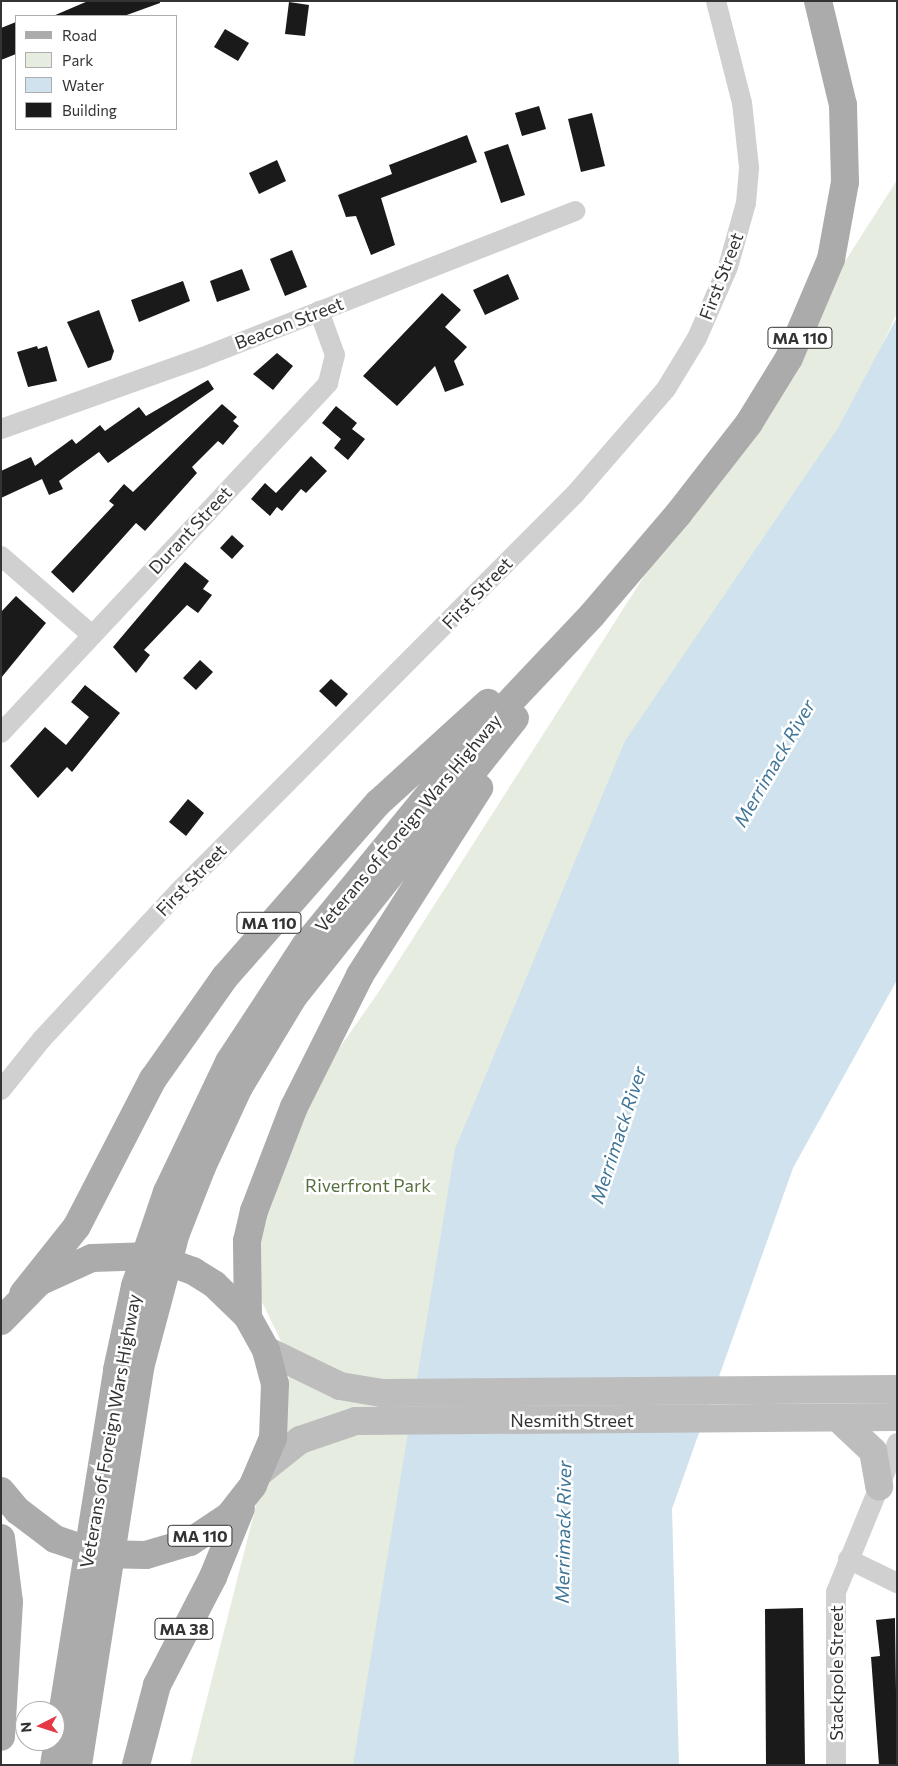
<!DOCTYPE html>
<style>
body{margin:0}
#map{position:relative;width:898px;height:1766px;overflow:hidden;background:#fff;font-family:Commissioner,sans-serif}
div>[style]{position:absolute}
.green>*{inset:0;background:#e6ecdf}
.water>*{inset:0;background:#cfe2ee}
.building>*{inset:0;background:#1a1a1a}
.street>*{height:20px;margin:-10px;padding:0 10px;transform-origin:10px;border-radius:10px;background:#d0d0d0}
.secondary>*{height:28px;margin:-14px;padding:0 14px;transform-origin:14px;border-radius:14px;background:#bdbdbd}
.primary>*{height:28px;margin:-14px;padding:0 14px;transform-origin:14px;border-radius:14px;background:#ababab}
.primary-bridge>*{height:28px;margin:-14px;padding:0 14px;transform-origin:14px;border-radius:14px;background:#ababab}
span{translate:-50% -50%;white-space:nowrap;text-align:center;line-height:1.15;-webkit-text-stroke:5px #fff;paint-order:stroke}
.shield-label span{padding:1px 4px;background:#fff;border:1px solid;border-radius:4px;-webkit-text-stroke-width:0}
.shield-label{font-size:16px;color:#333;font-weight:700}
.street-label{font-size:18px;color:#333}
.park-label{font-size:18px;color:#56703f}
.water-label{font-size:19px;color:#3f7597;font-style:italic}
.frame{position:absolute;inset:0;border:2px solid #333;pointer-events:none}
.legend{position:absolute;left:15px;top:15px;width:162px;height:115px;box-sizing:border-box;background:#fff;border:1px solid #adadad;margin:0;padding:6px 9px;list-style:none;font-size:15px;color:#333}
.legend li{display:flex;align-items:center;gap:10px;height:25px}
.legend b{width:25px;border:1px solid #adadad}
.north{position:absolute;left:15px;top:1701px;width:50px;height:50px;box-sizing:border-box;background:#fff;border:1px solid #adadad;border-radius:50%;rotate:265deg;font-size:14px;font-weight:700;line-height:20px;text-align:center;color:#333}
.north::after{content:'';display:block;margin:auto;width:18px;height:22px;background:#e63946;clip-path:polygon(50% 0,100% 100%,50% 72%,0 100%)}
</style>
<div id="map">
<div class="green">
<div style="clip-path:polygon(897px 180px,897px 313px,856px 401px,391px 1765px,190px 1765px,292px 1364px,262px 1302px,253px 1214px,274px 1141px,378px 993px)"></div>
</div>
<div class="water">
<div style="clip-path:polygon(897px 317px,897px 980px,793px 1168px,672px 1509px,679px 1765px,353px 1765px,455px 1149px,625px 741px,838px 428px)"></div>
</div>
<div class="building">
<div style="clip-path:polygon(88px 1px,160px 1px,160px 3px,124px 16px,53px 16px)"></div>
<div style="clip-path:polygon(289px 2px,309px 5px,305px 36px,285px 34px)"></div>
<div style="clip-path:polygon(16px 22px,16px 54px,1px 60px,1px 28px)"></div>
<div style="clip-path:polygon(225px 29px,249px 43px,238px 61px,214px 47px)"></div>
<div style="clip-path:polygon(539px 106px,546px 129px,522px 136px,515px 113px)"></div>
<div style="clip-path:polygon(592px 113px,605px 166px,581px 172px,568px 119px)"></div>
<div style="clip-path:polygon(467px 135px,477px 162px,381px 198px,395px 245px,371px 255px,356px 216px,346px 217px,338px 195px,392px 174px,389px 165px)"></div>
<div style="clip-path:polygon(508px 144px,525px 195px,501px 203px,484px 152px)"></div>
<div style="clip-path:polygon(277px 160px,286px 181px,259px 194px,249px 173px)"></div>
<div style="clip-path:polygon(292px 250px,307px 287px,285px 296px,270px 259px)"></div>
<div style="clip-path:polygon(242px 269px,250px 290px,217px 302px,210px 281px)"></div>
<div style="clip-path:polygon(508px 274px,519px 299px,485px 315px,473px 290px)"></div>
<div style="clip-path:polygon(183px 281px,190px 301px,139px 322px,131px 300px)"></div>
<div style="clip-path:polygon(442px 293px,461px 310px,445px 327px,467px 347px,454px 361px,464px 385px,445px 392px,435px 366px,397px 406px,363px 376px)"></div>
<div style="clip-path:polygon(99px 310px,114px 351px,111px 360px,88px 368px,67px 322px)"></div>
<div style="clip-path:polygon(37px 346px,38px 349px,47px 346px,57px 381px,28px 387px,17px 352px)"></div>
<div style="clip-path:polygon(277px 353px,293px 366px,273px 390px,253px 374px)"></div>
<div style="clip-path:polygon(208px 380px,214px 389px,108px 463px,99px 452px,59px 481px,63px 489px,49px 495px,42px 479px,1px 498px,1px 471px,31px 457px,35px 466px,72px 439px,76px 444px,100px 425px,105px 431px,139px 407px,146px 416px)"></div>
<div style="clip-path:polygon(222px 404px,237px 417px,233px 421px,239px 426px,223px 445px,218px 441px,192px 467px,197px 473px,145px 531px,136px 523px,73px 593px,51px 572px,114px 505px,109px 501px,124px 484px,133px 492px)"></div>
<div style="clip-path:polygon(336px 406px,357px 423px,352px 429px,365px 439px,348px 460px,334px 448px,341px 439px,322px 423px)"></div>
<div style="clip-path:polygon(311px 456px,327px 471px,306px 493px,301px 489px,282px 511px,277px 507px,270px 516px,251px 499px,265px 483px,276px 493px)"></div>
<div style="clip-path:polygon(232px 535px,244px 546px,232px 559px,220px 548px)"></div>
<div style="clip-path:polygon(185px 562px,209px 581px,203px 589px,212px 595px,198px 613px,187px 605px,144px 650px,150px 655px,136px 673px,113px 647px)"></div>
<div style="clip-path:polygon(16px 596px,46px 623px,1px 678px,1px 612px)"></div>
<div style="clip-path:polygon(200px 660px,213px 672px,196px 690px,183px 678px)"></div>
<div style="clip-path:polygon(331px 679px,348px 694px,336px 707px,319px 691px)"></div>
<div style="clip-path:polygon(85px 685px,120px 713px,72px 772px,67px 767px,38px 798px,10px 766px,45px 727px,66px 745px,89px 717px,71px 702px)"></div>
<div style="clip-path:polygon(188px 799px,204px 813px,186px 836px,169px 822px)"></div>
<div style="clip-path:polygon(803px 1608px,805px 1765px,766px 1765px,765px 1609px)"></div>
<div style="clip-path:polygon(895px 1618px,897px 1765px,879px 1765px,871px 1657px,880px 1656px,876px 1620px)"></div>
</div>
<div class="street">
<div style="left:1px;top:429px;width:214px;rotate:-19.6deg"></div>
<div style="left:203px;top:357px;width:400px;rotate:-21.4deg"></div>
<div style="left:1px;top:556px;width:121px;rotate:41deg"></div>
<div style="left:1px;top:733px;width:479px;rotate:-46.9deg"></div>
<div style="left:328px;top:383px;width:29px;rotate:-76deg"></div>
<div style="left:335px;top:355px;width:47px;rotate:-110deg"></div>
<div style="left:1px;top:1090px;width:65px;rotate:-51.2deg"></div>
<div style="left:42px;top:1039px;width:200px;rotate:-47.2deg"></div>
<div style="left:178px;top:892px;width:562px;rotate:-45.07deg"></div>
<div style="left:575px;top:494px;width:139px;rotate:-49.1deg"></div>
<div style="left:666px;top:389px;width:60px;rotate:-58.7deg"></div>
<div style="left:697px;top:338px;width:77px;rotate:-66.4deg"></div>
<div style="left:728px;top:267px;width:66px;rotate:-74.3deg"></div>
<div style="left:746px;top:203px;width:36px;rotate:-85deg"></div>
<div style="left:749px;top:167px;width:64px;rotate:-96.2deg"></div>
<div style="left:742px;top:103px;width:105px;rotate:-104.3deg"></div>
<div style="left:848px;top:1559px;width:55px;rotate:26.1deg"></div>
<div style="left:836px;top:1765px;width:173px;rotate:-90deg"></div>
<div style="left:836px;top:1592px;width:161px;rotate:-67.7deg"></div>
</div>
<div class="secondary">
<div style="left:266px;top:1350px;width:82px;rotate:25.9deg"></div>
<div style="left:340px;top:1386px;width:43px;rotate:9.5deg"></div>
<div style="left:382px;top:1393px;width:515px;rotate:-0.45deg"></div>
<div style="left:839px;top:1419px;width:47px;rotate:43.3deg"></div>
<div style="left:873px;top:1451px;width:36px;rotate:80deg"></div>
<div style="left:261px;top:1471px;width:50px;rotate:-38.5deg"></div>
<div style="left:300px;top:1440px;width:59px;rotate:-18.7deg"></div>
<div style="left:356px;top:1421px;width:541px;rotate:-0.42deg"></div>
</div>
<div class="primary">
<div style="left:23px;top:1294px;width:87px;rotate:-51.5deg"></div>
<div style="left:77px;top:1226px;width:165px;rotate:-62.7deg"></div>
<div style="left:153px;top:1079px;width:125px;rotate:-54.8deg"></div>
<div style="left:225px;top:977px;width:232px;rotate:-48.7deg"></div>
<div style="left:378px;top:803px;width:149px;rotate:-42.3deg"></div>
<div style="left:248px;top:1317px;width:76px;rotate:-90.8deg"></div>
<div style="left:247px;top:1241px;width:31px;rotate:-77deg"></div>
<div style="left:254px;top:1211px;width:111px;rotate:-69deg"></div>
<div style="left:294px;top:1107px;width:148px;rotate:-63.4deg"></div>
<div style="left:360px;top:975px;width:222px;rotate:-57.5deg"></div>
<div style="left:1px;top:1321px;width:54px;rotate:-45.7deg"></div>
<div style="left:39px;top:1282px;width:58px;rotate:-24.4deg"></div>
<div style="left:1px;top:1491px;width:26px;rotate:50deg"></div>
<div style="left:18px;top:1511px;width:46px;rotate:37.1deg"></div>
<div style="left:1px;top:1538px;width:64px;rotate:82.9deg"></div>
<div style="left:9px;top:1602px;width:135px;rotate:93.4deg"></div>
<div style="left:146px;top:1555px;width:46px;rotate:-16.5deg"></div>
<div style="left:190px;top:1542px;width:47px;rotate:-33.7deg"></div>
<div style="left:229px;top:1516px;width:39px;rotate:-52deg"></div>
<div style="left:253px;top:1485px;width:51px;rotate:-66.9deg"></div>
<div style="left:273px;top:1438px;width:54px;rotate:-87.9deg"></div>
<div style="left:275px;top:1384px;width:35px;rotate:-105deg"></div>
<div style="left:266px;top:1350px;width:38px;rotate:-119deg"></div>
<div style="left:248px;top:1317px;width:47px;rotate:-135.9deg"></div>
<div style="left:54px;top:1765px;width:400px;rotate:-80.9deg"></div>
<div style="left:117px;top:1370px;width:86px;rotate:-77.9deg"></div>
<div style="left:135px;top:1286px;width:99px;rotate:-71.2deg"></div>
<div style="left:167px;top:1192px;width:144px;rotate:-64.5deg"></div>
<div style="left:229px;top:1062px;width:139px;rotate:-56.8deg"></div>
<div style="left:305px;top:946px;width:264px;rotate:-50.7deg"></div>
<div style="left:472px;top:742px;width:175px;rotate:-46.6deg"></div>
<div style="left:592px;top:615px;width:134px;rotate:-49.5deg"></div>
<div style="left:679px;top:513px;width:114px;rotate:-52.1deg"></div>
<div style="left:749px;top:423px;width:76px;rotate:-58.4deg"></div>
<div style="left:789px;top:358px;width:108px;rotate:-67deg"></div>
<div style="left:831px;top:259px;width:78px;rotate:-79.7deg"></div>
<div style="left:845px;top:182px;width:77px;rotate:-91.5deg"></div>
<div style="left:843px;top:105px;width:107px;rotate:-103.5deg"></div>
<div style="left:78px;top:1765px;width:402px;rotate:-81.1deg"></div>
<div style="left:140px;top:1368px;width:140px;rotate:-75.1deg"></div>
<div style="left:176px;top:1233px;width:71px;rotate:-68.5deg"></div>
<div style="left:202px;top:1167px;width:88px;rotate:-65.2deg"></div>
<div style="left:239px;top:1087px;width:106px;rotate:-58.9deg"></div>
<div style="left:294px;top:996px;width:355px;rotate:-51.5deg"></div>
<div style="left:136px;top:1765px;width:83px;rotate:-75.3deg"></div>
<div style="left:157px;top:1685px;width:122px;rotate:-62.6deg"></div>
<div style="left:213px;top:1577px;width:74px;rotate:-67.9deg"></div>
</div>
<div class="primary-bridge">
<div style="left:92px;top:1258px;width:59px;rotate:-1.9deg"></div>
<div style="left:151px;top:1256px;width:45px;rotate:19.7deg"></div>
<div style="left:193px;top:1271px;width:25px;rotate:32deg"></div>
<div style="left:55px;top:1539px;width:46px;rotate:18.8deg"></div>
<div style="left:99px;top:1554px;width:47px;rotate:1.2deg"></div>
</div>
<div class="shield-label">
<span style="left:800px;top:338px">MA 110</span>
<span style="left:269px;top:923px">MA 110</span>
<span style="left:200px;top:1536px">MA 110</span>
<span style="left:184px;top:1629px">MA 38</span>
</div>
<div class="street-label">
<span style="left:721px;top:276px;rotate:-69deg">First Street</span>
<span style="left:289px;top:323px;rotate:-21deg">Beacon Street</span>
<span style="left:190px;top:530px;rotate:-47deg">Durant Street</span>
<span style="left:477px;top:593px;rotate:-46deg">First Street</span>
<span style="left:408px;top:823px;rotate:-50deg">Veterans of Foreign Wars Highway</span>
<span style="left:191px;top:880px;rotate:-46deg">First Street</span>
<span style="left:572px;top:1420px">Nesmith Street</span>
<span style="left:110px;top:1431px;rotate:-80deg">Veterans of Foreign Wars Highway</span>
<span style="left:836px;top:1673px;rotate:-90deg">Stackpole Street</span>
</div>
<div class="park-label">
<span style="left:368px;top:1185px">Riverfront Park</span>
</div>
<div class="water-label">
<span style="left:774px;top:763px;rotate:-60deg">Merrimack River</span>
<span style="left:618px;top:1135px;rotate:-72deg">Merrimack River</span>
<span style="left:563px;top:1532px;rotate:-89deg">Merrimack River</span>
</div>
<div class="frame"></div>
<ul class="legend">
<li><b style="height:6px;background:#ababab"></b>Road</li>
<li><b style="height:14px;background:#e6ecdf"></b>Park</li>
<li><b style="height:14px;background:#cfe2ee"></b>Water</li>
<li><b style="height:14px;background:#1a1a1a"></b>Building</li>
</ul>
<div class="north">N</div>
</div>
